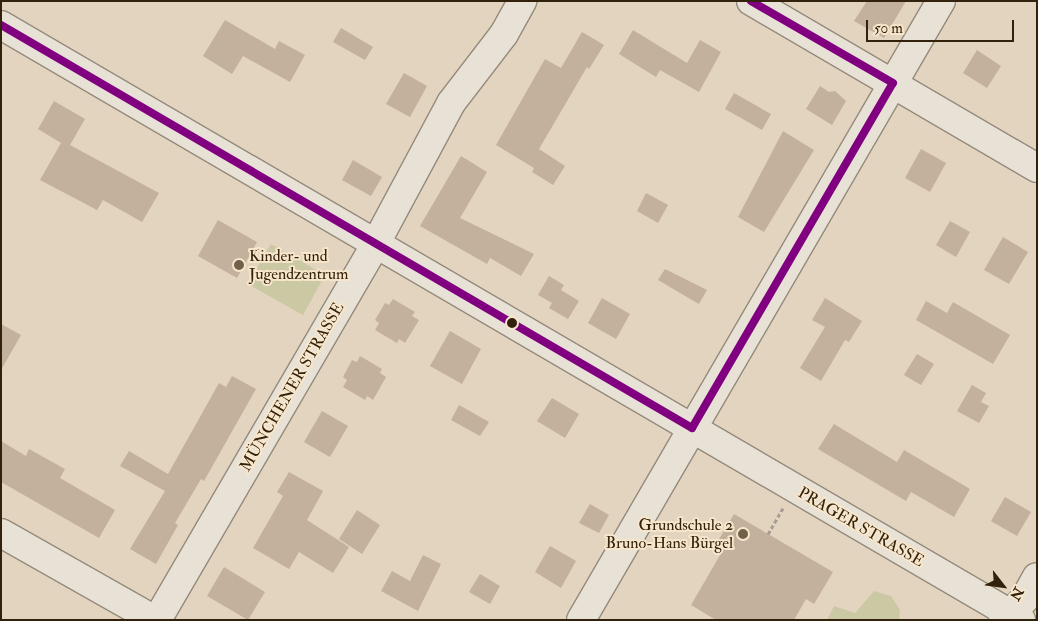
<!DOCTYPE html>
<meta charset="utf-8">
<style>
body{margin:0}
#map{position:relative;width:1038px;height:621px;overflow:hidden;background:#e3d4bf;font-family:"IM FELL Double Pica",serif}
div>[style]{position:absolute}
.green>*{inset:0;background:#cac9a4}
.building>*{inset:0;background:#c3b09d}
.path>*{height:3px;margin-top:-1.5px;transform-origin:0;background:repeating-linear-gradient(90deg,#a69e94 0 4px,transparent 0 6.5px)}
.roads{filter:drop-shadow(1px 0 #948a7b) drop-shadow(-1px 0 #948a7b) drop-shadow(0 1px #948a7b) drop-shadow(0 -1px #948a7b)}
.minor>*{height:28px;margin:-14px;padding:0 14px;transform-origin:14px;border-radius:14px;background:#e8e1d6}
.bus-1>*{height:8px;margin:-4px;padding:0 4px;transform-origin:4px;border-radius:4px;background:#800080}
.dots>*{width:14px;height:14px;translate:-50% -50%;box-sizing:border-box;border:2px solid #f7e6cc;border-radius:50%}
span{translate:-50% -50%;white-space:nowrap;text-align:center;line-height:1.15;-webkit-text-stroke:4px #f7e6cc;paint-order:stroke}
.poi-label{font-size:16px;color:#33220b}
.left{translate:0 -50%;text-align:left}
.right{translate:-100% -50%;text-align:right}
.street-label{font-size:16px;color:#33220b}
.frame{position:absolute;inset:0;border:2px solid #33220b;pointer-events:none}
.north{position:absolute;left:978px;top:561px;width:50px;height:50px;-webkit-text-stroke:4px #f7e6cc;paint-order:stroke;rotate:120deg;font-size:14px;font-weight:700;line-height:20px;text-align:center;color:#33220b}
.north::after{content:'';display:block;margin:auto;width:18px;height:22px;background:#33220b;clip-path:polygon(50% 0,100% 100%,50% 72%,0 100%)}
.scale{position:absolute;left:866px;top:20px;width:148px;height:22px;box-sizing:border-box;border:2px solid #33220b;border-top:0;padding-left:6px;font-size:15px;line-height:18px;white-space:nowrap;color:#33220b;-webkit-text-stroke:4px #f7e6cc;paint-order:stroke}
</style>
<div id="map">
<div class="green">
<div style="clip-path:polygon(271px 244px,325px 275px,303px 315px,248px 284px)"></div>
<div style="clip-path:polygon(874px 591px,891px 596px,900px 610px,899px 620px,827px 620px,834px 606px,855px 613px)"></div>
</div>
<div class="building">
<div style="clip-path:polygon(867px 1px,906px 1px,884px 38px,854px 21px)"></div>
<div style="clip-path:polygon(225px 20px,275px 49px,279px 41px,305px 55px,290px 82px,243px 56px,232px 74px,203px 56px)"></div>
<div style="clip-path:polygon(341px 28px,373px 47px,365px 60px,333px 42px)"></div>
<div style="clip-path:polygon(633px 30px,687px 63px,700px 40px,721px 52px,699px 92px,660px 70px,656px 77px,619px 54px)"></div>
<div style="clip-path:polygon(582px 32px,604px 45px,589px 69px,587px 67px,539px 149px,565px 166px,553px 185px,532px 172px,534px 168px,496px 145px,545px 59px,561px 68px)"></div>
<div style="clip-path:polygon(977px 50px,1001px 66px,987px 88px,963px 73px)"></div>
<div style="clip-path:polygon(404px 73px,427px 86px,410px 117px,386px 104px)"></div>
<div style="clip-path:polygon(820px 86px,829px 92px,835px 91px,846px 101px,832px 125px,806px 109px)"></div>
<div style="clip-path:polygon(734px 93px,771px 114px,762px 130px,725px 109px)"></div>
<div style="clip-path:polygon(54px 101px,85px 119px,70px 145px,159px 193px,142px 222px,103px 200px,97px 210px,40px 180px,61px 143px,38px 129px)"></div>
<div style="clip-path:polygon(783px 131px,814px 150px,764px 232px,738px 217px)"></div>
<div style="clip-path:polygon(921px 149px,946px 163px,930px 192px,905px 178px)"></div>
<div style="clip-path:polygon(461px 156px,487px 172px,460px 218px,534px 254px,521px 276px,490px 258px,487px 264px,420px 226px)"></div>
<div style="clip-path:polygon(353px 160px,382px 177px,371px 196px,342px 180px)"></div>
<div style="clip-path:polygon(646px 193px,668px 205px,658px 223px,637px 211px)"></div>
<div style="clip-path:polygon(218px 220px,257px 242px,237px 278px,198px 256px)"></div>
<div style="clip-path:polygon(950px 221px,970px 232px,956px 257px,936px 245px)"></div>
<div style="clip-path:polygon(1003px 237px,1028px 252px,1009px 284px,984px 270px)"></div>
<div style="clip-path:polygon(665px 269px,707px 290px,699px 304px,658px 280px)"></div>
<div style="clip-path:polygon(549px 276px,564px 285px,561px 290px,579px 301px,568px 319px,549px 308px,552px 303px,538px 295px)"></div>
<div style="clip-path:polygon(602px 298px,630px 314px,616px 339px,588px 323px)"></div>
<div style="clip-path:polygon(825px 298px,862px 321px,849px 342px,845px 340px,821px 381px,800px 368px,825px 327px,812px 320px)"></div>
<div style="clip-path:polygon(393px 299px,415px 312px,412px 316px,419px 320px,405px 343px,399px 339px,397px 343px,375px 330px,379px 323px,375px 320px,385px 303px,389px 305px)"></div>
<div style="clip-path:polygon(926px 301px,947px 313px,953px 302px,1010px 335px,993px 364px,916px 320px)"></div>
<div style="clip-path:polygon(1px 324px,21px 335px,1px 370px)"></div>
<div style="clip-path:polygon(450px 331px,481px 349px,462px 384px,430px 366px)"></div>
<div style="clip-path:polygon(917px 354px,934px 364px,921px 385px,904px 375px)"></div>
<div style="clip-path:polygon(360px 356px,382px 369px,380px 373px,386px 377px,373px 400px,367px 396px,365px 400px,343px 387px,347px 380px,343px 377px,352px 360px,357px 362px)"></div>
<div style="clip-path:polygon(232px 376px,256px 389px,204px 481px,201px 479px,175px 523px,178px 525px,156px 564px,130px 549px,165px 491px,120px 466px,129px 451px,168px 474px,219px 383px,226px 387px)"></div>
<div style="clip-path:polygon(972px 385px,986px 393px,981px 402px,989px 406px,979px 423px,957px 411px)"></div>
<div style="clip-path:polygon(552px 398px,579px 414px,565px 438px,537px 421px)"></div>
<div style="clip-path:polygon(459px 405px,489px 422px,480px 436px,451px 420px)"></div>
<div style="clip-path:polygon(322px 411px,348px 426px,330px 457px,304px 442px)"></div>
<div style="clip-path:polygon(834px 424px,897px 462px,904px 450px,970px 489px,954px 517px,911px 492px,906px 501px,818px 449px)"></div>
<div style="clip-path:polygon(1px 441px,26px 456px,29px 449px,65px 469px,60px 478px,115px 510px,99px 538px,1px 482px)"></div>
<div style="clip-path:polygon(289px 472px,323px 491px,307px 520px,349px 547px,333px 573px,299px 552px,289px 569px,253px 548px,283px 496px,277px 492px)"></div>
<div style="clip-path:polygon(1005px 497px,1031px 512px,1017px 536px,991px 521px)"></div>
<div style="clip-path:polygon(590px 504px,609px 515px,599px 533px,579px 523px)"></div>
<div style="clip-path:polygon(357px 510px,380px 525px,362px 554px,339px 539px)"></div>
<div style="clip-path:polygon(734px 514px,833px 572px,814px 604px,806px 599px,794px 620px,716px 620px,691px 605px,723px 550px,715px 546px)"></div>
<div style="clip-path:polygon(550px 546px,576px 561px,561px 588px,535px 572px)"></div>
<div style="clip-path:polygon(423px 555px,441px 564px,418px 611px,381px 591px,392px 571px,410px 581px)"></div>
<div style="clip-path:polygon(224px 567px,265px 592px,248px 620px,207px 596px)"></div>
<div style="clip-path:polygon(480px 574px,500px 586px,490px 604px,469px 592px)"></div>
</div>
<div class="path">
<div style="left:768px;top:534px;width:30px;rotate:-60deg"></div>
</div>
<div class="roads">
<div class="minor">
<div style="left:751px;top:1px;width:331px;rotate:30.3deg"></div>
<div style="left:1px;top:25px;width:1181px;rotate:30.26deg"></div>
<div style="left:1px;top:533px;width:177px;rotate:29.5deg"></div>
<div style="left:157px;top:620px;width:436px;rotate:-59.8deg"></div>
<div style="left:376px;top:243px;width:159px;rotate:-61.8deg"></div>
<div style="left:451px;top:103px;width:87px;rotate:-52.5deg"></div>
<div style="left:504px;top:34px;width:38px;rotate:-61deg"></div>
<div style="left:581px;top:620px;width:716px;rotate:-59.82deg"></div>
<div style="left:1003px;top:620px;width:29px;rotate:-44deg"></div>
<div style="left:1024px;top:600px;width:26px;rotate:-61deg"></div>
</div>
</div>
<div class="bus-1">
<div style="left:1px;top:25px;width:800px;rotate:30.25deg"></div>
<div style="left:692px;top:428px;width:399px;rotate:-59.8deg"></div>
<div style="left:893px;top:83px;width:164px;rotate:-150deg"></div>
</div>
<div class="dots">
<div style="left:239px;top:265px;background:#71604a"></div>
<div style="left:512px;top:323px;background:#33220b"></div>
<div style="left:743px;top:534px;background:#71604a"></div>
</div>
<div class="poi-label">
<span class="left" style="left:249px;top:265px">Kinder- und<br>Jugendzentrum</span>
<span class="right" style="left:733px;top:534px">Grundschule 2<br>Bruno-Hans Bürgel</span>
</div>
<div class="street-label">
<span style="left:292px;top:387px;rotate:-60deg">MÜNCHENER STRASSE</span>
<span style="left:861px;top:527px;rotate:30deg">PRAGER STRASSE</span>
</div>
<div class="frame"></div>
<div class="north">N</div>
<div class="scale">50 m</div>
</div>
